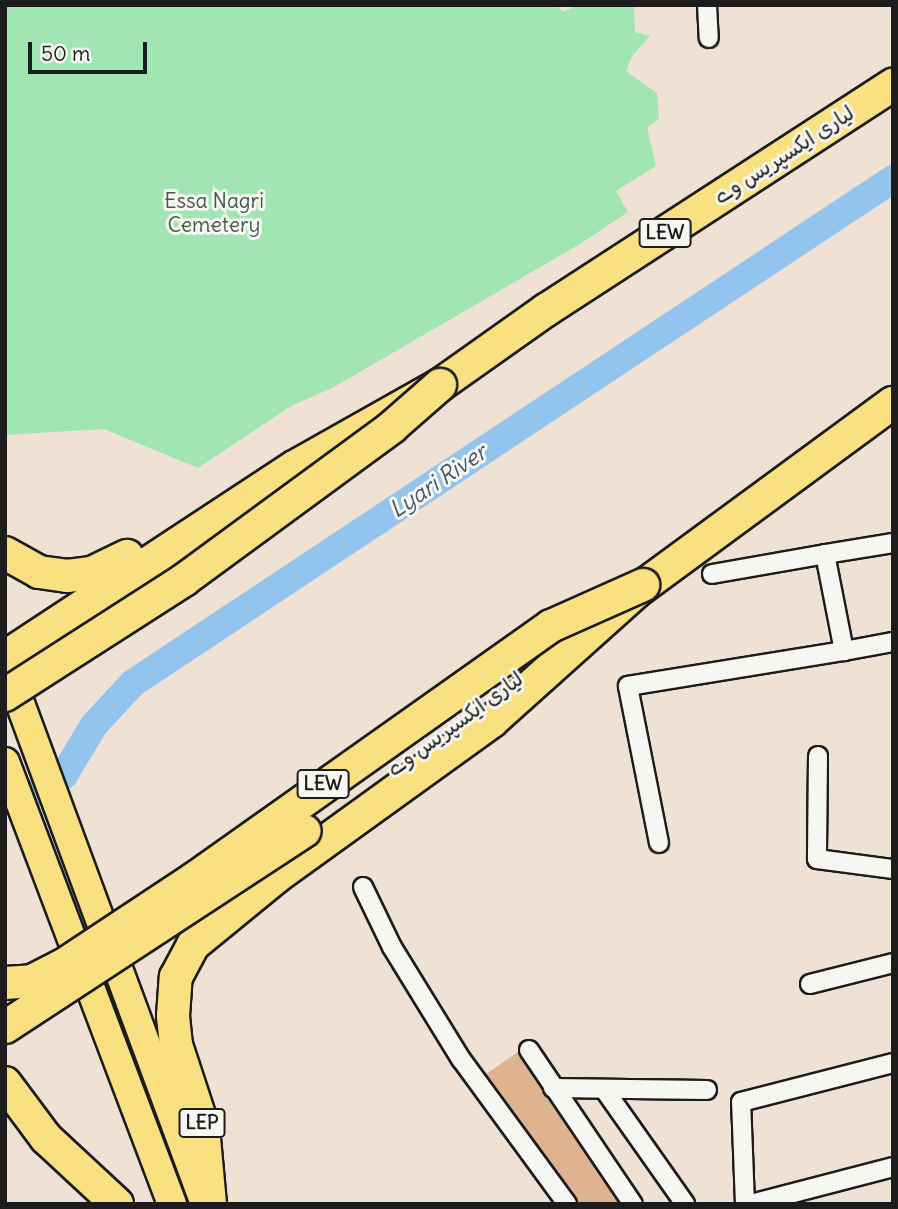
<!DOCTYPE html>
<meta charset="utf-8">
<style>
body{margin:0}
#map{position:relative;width:898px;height:1209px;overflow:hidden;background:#efe2d5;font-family:Delius,"Playpen Sans Arabic",sans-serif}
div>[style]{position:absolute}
.green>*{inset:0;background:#a1e6b2}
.river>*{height:28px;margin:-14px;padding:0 14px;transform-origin:14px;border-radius:14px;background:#92c4ee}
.building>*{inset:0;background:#dfb390}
.roads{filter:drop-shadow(2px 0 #1c1c1c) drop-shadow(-2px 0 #1c1c1c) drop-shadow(0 2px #1c1c1c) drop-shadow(0 -2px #1c1c1c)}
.minor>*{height:18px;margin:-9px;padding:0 9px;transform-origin:9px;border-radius:9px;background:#f6f6f2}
.trunk>*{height:28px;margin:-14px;padding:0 14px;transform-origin:14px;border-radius:14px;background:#f9e181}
.motorway>*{height:32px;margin:-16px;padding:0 16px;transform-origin:16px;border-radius:16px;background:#f9e181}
.rail>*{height:4.5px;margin-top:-2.25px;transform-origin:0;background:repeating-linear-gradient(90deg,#1c1c1c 0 10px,transparent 0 15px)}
.bridges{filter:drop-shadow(2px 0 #1c1c1c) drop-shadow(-2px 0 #1c1c1c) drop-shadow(0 2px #1c1c1c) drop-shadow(0 -2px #1c1c1c)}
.motorway-bridge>*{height:32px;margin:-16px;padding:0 16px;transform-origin:16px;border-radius:16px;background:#f9e181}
span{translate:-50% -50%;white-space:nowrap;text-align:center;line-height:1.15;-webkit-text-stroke:6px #f6f6f2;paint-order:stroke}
.shield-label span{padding:2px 5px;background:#f6f6f2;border:2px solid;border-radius:5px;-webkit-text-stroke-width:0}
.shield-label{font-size:19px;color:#1c1c1c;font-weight:700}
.street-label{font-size:21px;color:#1c1c1c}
.park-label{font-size:21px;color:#445949}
.water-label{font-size:23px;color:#455766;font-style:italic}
.frame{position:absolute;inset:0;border:7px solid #1c1c1c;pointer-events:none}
.scale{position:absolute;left:28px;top:42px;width:119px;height:32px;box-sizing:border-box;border:4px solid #1c1c1c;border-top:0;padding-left:9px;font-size:21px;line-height:24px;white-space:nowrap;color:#1c1c1c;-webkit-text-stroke:5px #f6f6f2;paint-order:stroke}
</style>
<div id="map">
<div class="green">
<div style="clip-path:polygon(5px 5px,557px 5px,563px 12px,578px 5px,634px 5px,635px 32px,650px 36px,632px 56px,626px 71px,657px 93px,659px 119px,647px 127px,656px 166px,616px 191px,628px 212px,580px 244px,334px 387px,291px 406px,198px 468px,104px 429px,5px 435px)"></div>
</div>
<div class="river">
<div style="left:5px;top:799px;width:39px;rotate:-12deg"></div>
<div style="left:43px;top:791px;width:26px;rotate:-37deg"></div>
<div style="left:64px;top:775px;width:58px;rotate:-59deg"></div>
<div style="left:94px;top:725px;width:57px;rotate:-47.1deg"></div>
<div style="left:133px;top:683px;width:912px;rotate:-33.55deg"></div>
</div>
<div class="building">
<div style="clip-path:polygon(518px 1052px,618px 1203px,617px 1204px,578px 1204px,486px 1074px)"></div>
</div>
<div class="roads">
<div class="minor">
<div style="left:707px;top:5px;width:33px;rotate:87deg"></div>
<div style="left:893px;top:543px;width:69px;rotate:170.8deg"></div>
<div style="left:825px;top:554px;width:99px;rotate:78.9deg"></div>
<div style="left:844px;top:651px;width:50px;rotate:-10.4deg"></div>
<div style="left:712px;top:574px;width:115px;rotate:-10deg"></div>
<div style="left:818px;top:756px;width:103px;rotate:90.6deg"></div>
<div style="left:817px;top:859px;width:77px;rotate:7.5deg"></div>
<div style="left:659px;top:843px;width:160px;rotate:-101.2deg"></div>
<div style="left:628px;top:686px;width:219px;rotate:-9.2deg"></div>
<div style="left:363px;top:887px;width:67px;rotate:64.2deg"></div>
<div style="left:392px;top:947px;width:132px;rotate:58.4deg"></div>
<div style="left:461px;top:1059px;width:180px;rotate:53.8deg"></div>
<div style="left:810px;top:984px;width:86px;rotate:-14.2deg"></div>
<div style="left:529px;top:1050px;width:186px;rotate:56deg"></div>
<div style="left:553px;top:1088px;width:154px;rotate:0.7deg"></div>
<div style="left:604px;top:1089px;width:141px;rotate:54.8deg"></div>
<div style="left:745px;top:1204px;width:102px;rotate:-92.2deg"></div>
<div style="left:741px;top:1102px;width:157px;rotate:-14.4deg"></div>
<div style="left:751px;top:1204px;width:147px;rotate:-14.6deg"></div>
</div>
<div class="trunk">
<div style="left:7px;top:668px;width:568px;rotate:69.72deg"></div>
<div style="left:5px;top:762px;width:472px;rotate:69.3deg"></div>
</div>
<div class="motorway">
<div style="left:5px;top:553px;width:39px;rotate:29deg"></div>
<div style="left:39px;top:572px;width:28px;rotate:8deg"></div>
<div style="left:67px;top:576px;width:25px;rotate:-7deg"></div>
<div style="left:92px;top:573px;width:39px;rotate:-26deg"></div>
<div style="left:623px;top:601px;width:335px;rotate:-36.3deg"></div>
<div style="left:5px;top:657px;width:348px;rotate:-33.3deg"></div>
<div style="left:296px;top:466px;width:165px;rotate:-29.4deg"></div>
<div style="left:440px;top:385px;width:130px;rotate:-35.3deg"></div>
<div style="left:546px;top:310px;width:414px;rotate:-33deg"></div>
<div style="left:5px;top:1083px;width:69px;rotate:53.3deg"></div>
<div style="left:46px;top:1138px;width:97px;rotate:42.9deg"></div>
<div style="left:210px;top:1204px;width:77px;rotate:-95.2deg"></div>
<div style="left:203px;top:1127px;width:86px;rotate:-108.2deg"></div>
<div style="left:176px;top:1045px;width:29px;rotate:-96deg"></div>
<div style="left:173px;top:1016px;width:39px;rotate:-86deg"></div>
<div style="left:176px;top:977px;width:36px;rotate:-62deg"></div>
<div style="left:193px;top:945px;width:107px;rotate:-39.3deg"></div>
<div style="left:276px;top:877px;width:266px;rotate:-35.8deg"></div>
<div style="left:492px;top:721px;width:195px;rotate:-41.9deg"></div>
</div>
</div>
<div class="rail">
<div style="left:5px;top:1203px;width:1px;rotate:45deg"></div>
</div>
<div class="bridges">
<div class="motorway-bridge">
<div style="left:5px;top:695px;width:213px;rotate:-32.7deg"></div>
<div style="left:184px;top:580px;width:258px;rotate:-36.3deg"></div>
<div style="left:392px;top:427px;width:64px;rotate:-41.2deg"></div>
<div style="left:5px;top:983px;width:27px;rotate:-4deg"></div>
<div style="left:32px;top:981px;width:34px;rotate:-27deg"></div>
<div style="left:62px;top:966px;width:159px;rotate:-33.5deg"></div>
<div style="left:195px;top:878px;width:436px;rotate:-35.3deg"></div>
<div style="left:551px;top:626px;width:101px;rotate:-24deg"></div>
<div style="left:5px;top:1027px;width:358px;rotate:-33.2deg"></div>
</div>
</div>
<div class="shield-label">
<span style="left:665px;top:233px">LEW</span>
<span style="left:323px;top:784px">LEW</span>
<span style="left:202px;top:1123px">LEP</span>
</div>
<div class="street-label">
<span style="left:784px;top:155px;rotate:-33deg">لیاری ایکسپریس وے</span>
<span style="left:455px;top:724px;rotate:-36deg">لیاری ایکسپریس وے</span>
</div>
<div class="park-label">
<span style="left:214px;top:213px">Essa Nagri<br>Cemetery</span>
</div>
<div class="water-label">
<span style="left:438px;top:481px;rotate:-34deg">Lyari River</span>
</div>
<div class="frame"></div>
<div class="scale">50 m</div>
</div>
